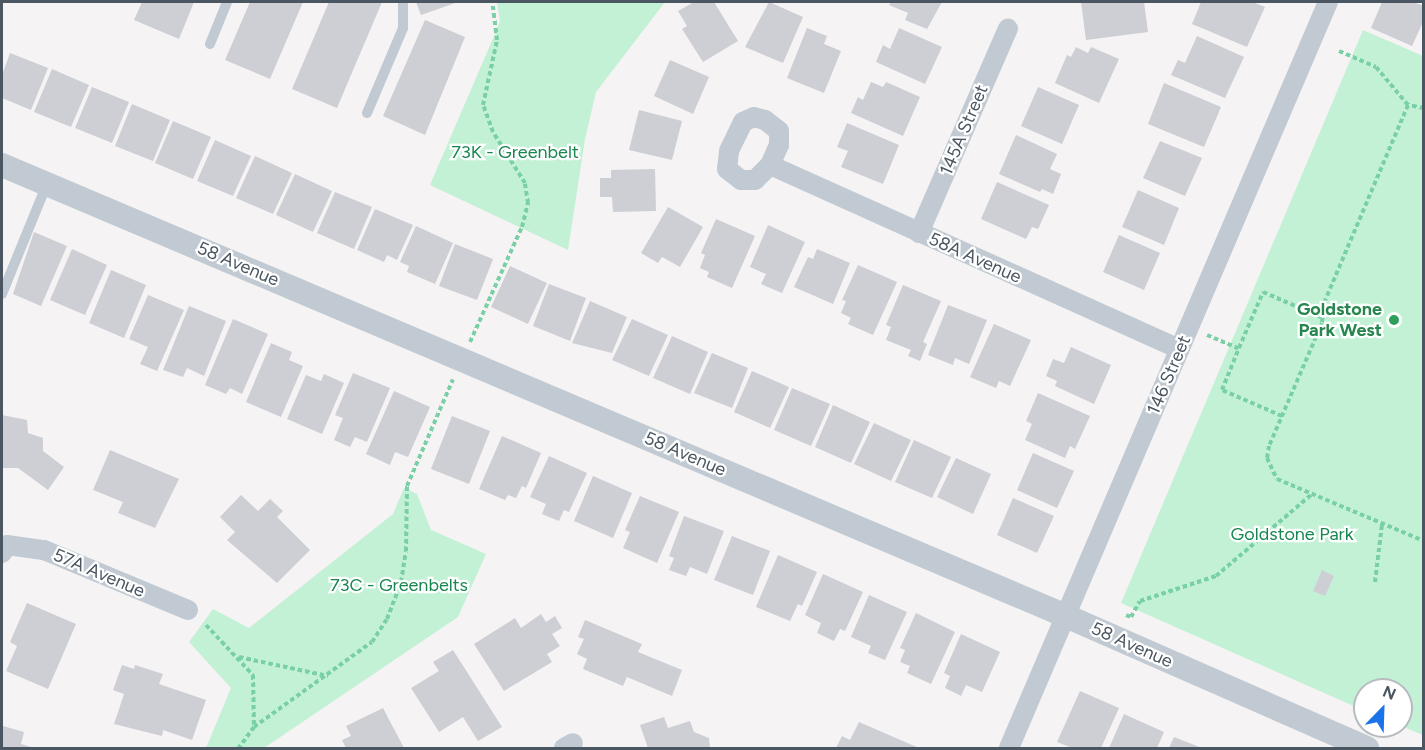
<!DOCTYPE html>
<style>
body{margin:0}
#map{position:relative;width:1425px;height:750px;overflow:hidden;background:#f5f3f3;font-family:Figtree,sans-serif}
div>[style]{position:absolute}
.green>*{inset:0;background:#c3f1d5}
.building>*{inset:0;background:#cdcfd5}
.path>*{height:4px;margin-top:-2px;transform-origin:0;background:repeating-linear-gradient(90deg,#7ad0a6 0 4.5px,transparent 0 7.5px)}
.service>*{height:10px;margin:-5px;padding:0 5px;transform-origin:5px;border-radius:5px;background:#c1cad2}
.minor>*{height:20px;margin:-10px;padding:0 10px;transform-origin:10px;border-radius:10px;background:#c1cad2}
.tertiary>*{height:24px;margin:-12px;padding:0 12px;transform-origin:12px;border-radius:12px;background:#c1cad2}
.dots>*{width:16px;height:16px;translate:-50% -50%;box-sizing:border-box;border:3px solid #fff;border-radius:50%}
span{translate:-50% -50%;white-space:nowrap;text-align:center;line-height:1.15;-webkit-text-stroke:4.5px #fff;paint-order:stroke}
.street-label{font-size:18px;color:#4a5661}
.park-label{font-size:18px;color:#17864f}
.leisure-label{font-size:18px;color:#27864d;font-weight:700}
.right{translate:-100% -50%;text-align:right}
.frame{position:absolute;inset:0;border:3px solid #4a5661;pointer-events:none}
.north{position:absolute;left:1353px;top:678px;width:60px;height:60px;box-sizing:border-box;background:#fff;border:2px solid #b7bbc0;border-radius:50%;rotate:23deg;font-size:16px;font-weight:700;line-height:24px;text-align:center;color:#4a5661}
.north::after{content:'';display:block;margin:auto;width:21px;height:27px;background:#1a73e8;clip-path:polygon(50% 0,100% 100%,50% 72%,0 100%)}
</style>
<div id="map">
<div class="green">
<div style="clip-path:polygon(497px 2px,665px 2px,596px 92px,585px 139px,568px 250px,430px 185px,500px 22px)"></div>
<div style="clip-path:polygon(1363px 30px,1423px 56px,1423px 735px,1401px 726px,1401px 690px,1365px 690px,1365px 711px,1121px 603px)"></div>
<div style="clip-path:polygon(404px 488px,417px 494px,431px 530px,486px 554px,458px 617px,264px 748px,206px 748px,231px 688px,189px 642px,213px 609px,249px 628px,393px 514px)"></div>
</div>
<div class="building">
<div style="clip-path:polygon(142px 2px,194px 2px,179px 39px,134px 20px)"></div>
<div style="clip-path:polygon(250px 2px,303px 2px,270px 79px,225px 60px)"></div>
<div style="clip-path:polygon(329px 2px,382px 2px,337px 108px,292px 89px)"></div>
<div style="clip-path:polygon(416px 2px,458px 2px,421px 15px)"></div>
<div style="clip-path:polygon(694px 2px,714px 2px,738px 41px,703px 62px,682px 29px,687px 26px,678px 11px)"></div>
<div style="clip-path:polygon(769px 2px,803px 17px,783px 63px,745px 47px)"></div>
<div style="clip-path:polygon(891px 2px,942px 2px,927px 29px,905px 20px,908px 13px,889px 5px)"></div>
<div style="clip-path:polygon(1081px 2px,1144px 2px,1148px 32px,1086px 40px)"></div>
<div style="clip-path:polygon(1201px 2px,1252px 2px,1265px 7px,1247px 47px,1192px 24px)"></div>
<div style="clip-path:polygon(1382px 2px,1413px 2px,1424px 6px,1424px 20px,1412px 46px,1371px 28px)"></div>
<div style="clip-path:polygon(425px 20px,465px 37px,425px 135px,383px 116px)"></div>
<div style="clip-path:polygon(807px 28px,827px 36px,824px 44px,841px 51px,824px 93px,787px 78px)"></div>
<div style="clip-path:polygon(899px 28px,942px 47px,925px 84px,876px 62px,883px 45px,890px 49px)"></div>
<div style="clip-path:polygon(1197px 36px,1244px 57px,1225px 98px,1171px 75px,1178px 60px,1185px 63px)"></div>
<div style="clip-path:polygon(1076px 47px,1088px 53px,1091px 47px,1119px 59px,1099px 103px,1055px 83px,1067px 55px,1071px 57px)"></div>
<div style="clip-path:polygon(10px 53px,48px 68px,31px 110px,2px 98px,2px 75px)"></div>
<div style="clip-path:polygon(670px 60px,709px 77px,693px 114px,654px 96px)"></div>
<div style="clip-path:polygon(52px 69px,89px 85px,71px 127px,34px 112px)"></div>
<div style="clip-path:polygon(871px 82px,883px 87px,886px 82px,920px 97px,903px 136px,851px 113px,858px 97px,863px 100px)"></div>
<div style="clip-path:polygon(1164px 83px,1221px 107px,1204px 147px,1148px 124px)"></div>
<div style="clip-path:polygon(92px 87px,129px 102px,112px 143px,75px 128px)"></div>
<div style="clip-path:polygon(1038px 87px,1079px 105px,1062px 144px,1021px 126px)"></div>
<div style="clip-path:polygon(132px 104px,170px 120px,153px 161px,115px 146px)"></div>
<div style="clip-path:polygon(639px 110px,682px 121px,672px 160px,629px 150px)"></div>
<div style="clip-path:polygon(173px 121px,211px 137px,193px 179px,155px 163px)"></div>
<div style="clip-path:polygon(847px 123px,899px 145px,883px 184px,841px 167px,848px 151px,837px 147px)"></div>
<div style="clip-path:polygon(1016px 135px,1057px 154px,1050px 169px,1061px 174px,1053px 194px,1042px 189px,1040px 192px,999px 174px)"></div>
<div style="clip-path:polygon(215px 140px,251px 156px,233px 196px,197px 181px)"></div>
<div style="clip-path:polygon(1160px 141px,1202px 158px,1185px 196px,1143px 178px)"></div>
<div style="clip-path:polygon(255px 156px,292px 173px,273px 214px,236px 198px)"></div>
<div style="clip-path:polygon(655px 169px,656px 211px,613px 212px,612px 197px,600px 197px,600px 178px,611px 178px,611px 170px)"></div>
<div style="clip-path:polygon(295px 174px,332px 191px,313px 232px,276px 215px)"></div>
<div style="clip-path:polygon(997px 182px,1049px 205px,1038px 229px,1032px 227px,1026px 239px,981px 219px)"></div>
<div style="clip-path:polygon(1138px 190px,1179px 208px,1164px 245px,1122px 227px)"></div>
<div style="clip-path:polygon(335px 192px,372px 207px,354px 249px,317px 233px)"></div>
<div style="clip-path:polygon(668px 207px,703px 227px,680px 267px,662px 257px,658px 263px,641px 253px)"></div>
<div style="clip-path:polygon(375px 209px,413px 225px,397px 260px,387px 255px,384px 262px,357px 250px)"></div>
<div style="clip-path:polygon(716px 219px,755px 236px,732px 288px,707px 277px,709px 272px,700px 268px,705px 255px,701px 253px)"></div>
<div style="clip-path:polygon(768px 225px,805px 242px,782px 293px,761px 284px,766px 274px,750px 267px)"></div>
<div style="clip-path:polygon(416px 226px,453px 243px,435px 284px,407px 272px,409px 266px,400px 262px)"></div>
<div style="clip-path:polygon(34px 232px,67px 246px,41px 306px,13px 294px)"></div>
<div style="clip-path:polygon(1119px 235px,1160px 253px,1144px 290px,1103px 272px)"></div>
<div style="clip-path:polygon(455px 244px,493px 259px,477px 300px,439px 286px)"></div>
<div style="clip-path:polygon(72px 249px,107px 265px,85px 315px,50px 300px)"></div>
<div style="clip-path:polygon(817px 249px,850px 263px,833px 304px,794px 287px,808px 257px,813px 259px)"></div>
<div style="clip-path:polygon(858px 265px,897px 282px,873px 335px,848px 324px,851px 318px,841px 313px,846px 301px,842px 300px)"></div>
<div style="clip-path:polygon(510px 266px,547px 283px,528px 324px,491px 307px)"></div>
<div style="clip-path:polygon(111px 270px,146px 285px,124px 338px,89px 323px)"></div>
<div style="clip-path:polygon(549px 284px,586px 298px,570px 341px,533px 326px)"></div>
<div style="clip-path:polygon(903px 285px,941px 301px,923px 342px,927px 344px,920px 361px,908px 356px,911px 350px,886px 340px,891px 327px,886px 325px)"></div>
<div style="clip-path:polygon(148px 295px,184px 310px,157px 371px,140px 364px,148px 347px,129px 339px)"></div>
<div style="clip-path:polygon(590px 301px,627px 317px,612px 353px,572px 343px)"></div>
<div style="clip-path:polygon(948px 305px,987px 320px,969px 364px,955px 358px,953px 365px,928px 355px)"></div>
<div style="clip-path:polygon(189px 306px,226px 321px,204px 376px,187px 368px,183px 377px,163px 370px)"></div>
<div style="clip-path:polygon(233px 319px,268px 334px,242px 394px,230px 388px,226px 394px,205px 385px)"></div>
<div style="clip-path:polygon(632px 319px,668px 335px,649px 376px,612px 360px)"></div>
<div style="clip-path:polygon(994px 324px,1031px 340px,1010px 386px,999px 381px,996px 388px,970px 377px)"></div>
<div style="clip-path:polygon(672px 336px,708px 352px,690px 394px,653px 378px)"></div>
<div style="clip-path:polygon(271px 343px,292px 352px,289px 360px,303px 366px,281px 417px,246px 402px)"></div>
<div style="clip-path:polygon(1071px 347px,1111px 365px,1094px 404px,1055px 386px,1057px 381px,1046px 376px,1053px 359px,1064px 363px)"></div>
<div style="clip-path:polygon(712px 353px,748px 368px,732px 408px,694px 393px)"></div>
<div style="clip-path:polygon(752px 371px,789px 387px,770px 428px,734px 412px)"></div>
<div style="clip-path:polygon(353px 373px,390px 388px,367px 442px,355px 437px,350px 447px,334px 440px,343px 418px,335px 415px)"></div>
<div style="clip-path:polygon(324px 374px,344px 383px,322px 434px,287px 419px,306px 375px,321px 381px)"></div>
<div style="clip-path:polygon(792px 388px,830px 404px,811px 446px,774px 430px)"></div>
<div style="clip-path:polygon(394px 391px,430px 407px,408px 457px,395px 452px,390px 465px,366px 454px)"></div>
<div style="clip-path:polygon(1038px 393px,1090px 416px,1075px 449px,1070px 446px,1065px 458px,1025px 440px,1032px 424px,1026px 421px)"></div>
<div style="clip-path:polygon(833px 405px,870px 422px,851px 463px,815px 447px)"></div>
<div style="clip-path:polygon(2px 415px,27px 420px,28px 433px,43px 438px,43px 451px,64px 467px,48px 490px,18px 468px,2px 468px)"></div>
<div style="clip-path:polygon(452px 416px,490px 431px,469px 484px,431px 469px)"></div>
<div style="clip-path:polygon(874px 423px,911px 440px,891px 481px,854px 464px)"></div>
<div style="clip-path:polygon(502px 436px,541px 453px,526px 488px,522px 486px,516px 498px,508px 495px,505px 500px,479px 489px)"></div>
<div style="clip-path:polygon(914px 440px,951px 457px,932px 498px,895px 482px)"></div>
<div style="clip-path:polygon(110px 450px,179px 479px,155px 528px,118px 513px,123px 502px,93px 490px)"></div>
<div style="clip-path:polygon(1033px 453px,1074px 471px,1057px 508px,1017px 490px)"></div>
<div style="clip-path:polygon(549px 456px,587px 473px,569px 512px,564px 510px,559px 521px,542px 514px,546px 504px,530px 497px)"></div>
<div style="clip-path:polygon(956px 458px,991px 474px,973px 514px,937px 497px)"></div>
<div style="clip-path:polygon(593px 476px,632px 493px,613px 538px,574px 521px)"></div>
<div style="clip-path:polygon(241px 495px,258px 511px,270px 499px,283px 511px,277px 517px,310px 550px,277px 583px,227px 540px,235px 532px,220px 517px)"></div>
<div style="clip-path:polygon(640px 496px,679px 512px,657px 563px,623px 548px,630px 532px,625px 530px)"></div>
<div style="clip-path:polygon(1013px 498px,1054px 516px,1037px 553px,997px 535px)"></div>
<div style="clip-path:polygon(684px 516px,724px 531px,707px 574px,690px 567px,686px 576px,669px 570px,674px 558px,669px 556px)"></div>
<div style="clip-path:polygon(732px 536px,770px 551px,753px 595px,714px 580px)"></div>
<div style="clip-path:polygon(778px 555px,817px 572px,802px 606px,798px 604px,790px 621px,756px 607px)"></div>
<div style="clip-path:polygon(1322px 570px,1334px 576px,1325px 596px,1313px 591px)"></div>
<div style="clip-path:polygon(823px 574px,863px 592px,845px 631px,840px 629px,834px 641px,817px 633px,821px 623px,805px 615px)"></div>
<div style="clip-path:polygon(869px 595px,907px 612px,885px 660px,868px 653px,871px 646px,851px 637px)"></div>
<div style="clip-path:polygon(27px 603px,76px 624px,48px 689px,6px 671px,17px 646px,10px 642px)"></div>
<div style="clip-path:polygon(916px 613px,955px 632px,931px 684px,907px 673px,910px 666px,900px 662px,905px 650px,900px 648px)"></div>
<div style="clip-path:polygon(541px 614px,546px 622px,555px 616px,562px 628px,552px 634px,560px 646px,547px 654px,552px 662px,504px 691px,474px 644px,515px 618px,521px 628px)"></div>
<div style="clip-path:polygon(585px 620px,642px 644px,638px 652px,682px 670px,672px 696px,627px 677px,623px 686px,583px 669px,587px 659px,577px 654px,584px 639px,578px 637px)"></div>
<div style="clip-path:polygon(961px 634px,1000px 652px,982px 692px,966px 685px,961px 696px,945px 688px,950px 676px,944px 673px)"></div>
<div style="clip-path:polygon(453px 650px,502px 727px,478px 741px,463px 717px,439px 732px,411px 688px,439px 671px,433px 662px)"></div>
<div style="clip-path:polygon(122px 665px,134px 669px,135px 665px,163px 674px,159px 684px,206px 700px,192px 740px,163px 730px,162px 736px,114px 724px,124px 694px,113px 690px)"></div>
<div style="clip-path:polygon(1080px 691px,1119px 708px,1101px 748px,1072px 748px,1057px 742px)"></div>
<div style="clip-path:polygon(383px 708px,404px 748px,346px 748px,342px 740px,351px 736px,346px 726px)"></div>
<div style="clip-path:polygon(1124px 714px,1164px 732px,1157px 748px,1109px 748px)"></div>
<div style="clip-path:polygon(664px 717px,668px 728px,690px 721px,694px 732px,709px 738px,710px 748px,648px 748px,640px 725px)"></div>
<div style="clip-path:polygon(859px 722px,919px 748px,836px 748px,842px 736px,850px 740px)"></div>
<div style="clip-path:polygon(3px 726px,24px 732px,21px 744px,34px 748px,2px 748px)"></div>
<div style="clip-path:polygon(1174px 737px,1202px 748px,1169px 748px)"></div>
</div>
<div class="path">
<div style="left:1339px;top:51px;width:40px;rotate:23.4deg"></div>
<div style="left:1376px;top:67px;width:50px;rotate:49.9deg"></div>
<div style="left:1424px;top:108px;width:16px;rotate:-169deg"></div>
<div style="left:1408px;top:105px;width:215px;rotate:113deg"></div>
<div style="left:1324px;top:303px;width:20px;rotate:96deg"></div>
<div style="left:1322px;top:323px;width:134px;rotate:113.3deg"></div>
<div style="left:1269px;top:446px;width:12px;rotate:99deg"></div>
<div style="left:1267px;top:458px;width:23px;rotate:65deg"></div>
<div style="left:1277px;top:479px;width:160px;rotate:22.9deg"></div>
<div style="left:1207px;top:335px;width:34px;rotate:23deg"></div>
<div style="left:470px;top:342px;width:126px;rotate:-65.7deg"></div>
<div style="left:522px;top:227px;width:25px;rotate:-76deg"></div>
<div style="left:528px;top:203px;width:20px;rotate:-99deg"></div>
<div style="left:525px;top:183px;width:60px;rotate:-122.1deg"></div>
<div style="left:493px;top:132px;width:29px;rotate:-110deg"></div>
<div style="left:483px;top:105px;width:66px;rotate:-77.8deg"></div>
<div style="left:497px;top:40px;width:38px;rotate:-97deg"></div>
<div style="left:1282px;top:416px;width:65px;rotate:-156.6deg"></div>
<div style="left:1222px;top:390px;width:45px;rotate:-68deg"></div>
<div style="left:1239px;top:348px;width:61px;rotate:-66.8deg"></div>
<div style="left:1263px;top:292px;width:65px;rotate:23.4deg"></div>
<div style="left:1375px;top:582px;width:58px;rotate:-83.1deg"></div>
<div style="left:1126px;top:615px;width:5px;rotate:22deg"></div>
<div style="left:1131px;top:617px;width:18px;rotate:-61deg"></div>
<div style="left:1140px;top:601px;width:80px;rotate:-18.2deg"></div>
<div style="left:1216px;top:576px;width:126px;rotate:-40.5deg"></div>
<div style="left:206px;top:625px;width:69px;rotate:46.8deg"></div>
<div style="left:253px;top:675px;width:52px;rotate:88.9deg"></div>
<div style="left:254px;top:727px;width:26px;rotate:126deg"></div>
<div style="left:239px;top:657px;width:91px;rotate:12.1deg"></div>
<div style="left:254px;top:727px;width:145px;rotate:-35.8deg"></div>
<div style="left:372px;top:642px;width:27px;rotate:-57deg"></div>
<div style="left:387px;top:619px;width:40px;rotate:-69deg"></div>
<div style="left:401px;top:582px;width:31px;rotate:-81deg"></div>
<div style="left:406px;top:551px;width:65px;rotate:-89.1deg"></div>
<div style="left:407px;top:486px;width:116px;rotate:-66.7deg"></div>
</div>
<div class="service">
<div style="left:210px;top:44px;width:45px;rotate:-68deg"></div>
<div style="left:367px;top:113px;width:92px;rotate:-67deg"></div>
<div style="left:403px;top:28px;width:26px;rotate:-90deg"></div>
<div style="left:2px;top:294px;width:119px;rotate:-67.8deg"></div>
</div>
<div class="minor">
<div style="left:770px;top:165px;width:22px;rotate:-66deg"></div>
<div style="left:779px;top:145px;width:14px;rotate:-90deg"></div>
<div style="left:779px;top:131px;width:18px;rotate:-142deg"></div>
<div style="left:765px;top:120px;width:11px;rotate:-165deg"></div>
<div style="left:754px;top:117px;width:12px;rotate:156deg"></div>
<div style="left:743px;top:122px;width:32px;rotate:116deg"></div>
<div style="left:729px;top:151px;width:18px;rotate:96deg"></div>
<div style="left:727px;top:169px;width:18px;rotate:38deg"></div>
<div style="left:741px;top:180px;width:14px"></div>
<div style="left:755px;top:180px;width:21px;rotate:-45deg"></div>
<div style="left:770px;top:165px;width:449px;rotate:24.2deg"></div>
<div style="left:919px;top:233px;width:223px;rotate:-66.5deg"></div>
<div style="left:2px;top:553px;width:9px;rotate:-58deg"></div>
<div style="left:7px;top:545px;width:37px;rotate:8deg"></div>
<div style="left:44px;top:550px;width:156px;rotate:22.6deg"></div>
<div style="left:564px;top:748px;width:10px;rotate:-29deg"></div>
<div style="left:1009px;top:748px;width:811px;rotate:-66.85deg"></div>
</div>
<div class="tertiary">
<div style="left:2px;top:165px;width:1156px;rotate:22.97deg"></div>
<div style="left:1066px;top:616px;width:329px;rotate:23.7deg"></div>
</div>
<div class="dots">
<div style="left:1394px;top:320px;background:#2e9e5b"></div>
</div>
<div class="street-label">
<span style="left:964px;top:130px;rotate:-67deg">145A Street</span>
<span style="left:975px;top:258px;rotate:24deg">58A Avenue</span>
<span style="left:238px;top:264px;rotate:23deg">58 Avenue</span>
<span style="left:1169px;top:375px;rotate:-67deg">146 Street</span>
<span style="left:685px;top:454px;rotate:23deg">58 Avenue</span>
<span style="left:99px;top:573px;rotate:23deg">57A Avenue</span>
<span style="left:1132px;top:645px;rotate:24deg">58 Avenue</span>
</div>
<div class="park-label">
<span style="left:515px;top:152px">73K - Greenbelt</span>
<span style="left:1292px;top:534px">Goldstone Park</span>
<span style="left:399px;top:585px">73C - Greenbelts</span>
</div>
<div class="leisure-label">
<span class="right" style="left:1382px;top:320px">Goldstone<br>Park West</span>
</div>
<div class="frame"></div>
<div class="north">N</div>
</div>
